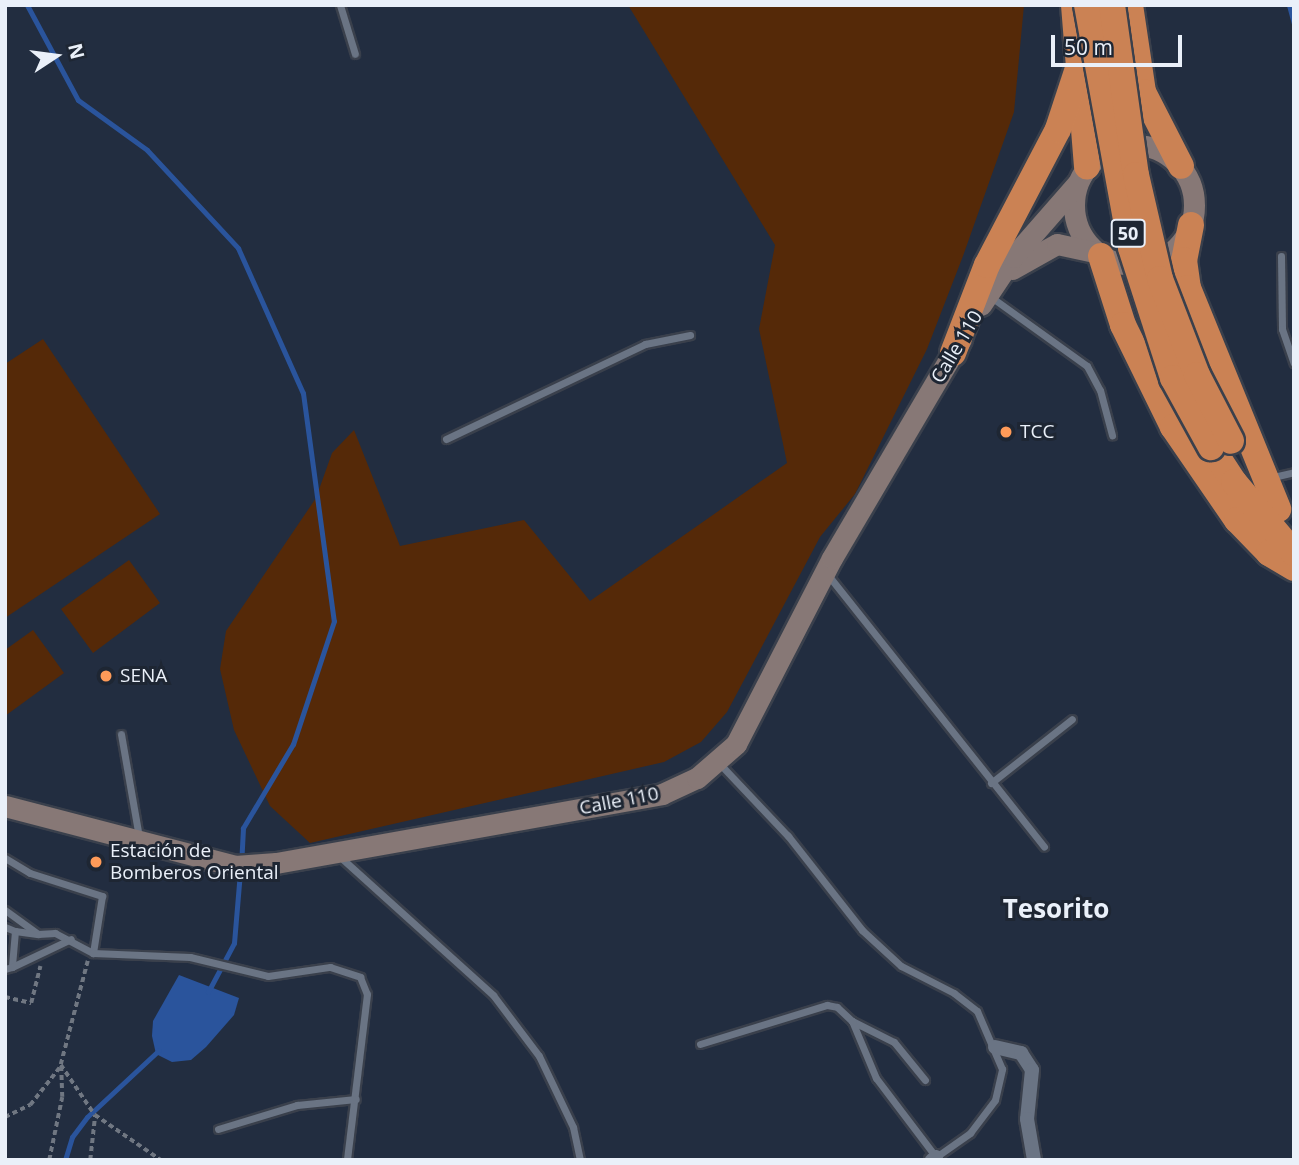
<!DOCTYPE html>
<meta charset="utf-8">
<style>
body{margin:0}
#map{position:relative;width:1299px;height:1165px;overflow:hidden;background:#1e2633;font-family:"Open Sans",sans-serif}
div>[style]{position:absolute}
.built>*{inset:0;background:#222d40}
.green>*{inset:0;background:#552908}
.water>*{inset:0;background:#2a549c}
.stream>*{height:5px;margin:-2.5px;padding:0 2.5px;transform-origin:2.5px;border-radius:2.5px;background:#2a549c}
.path>*{height:3.5px;margin-top:-1.75px;transform-origin:0;background:repeating-linear-gradient(90deg,#707782 0 5px,transparent 0 8.5px)}
.roads{filter:drop-shadow(2px 0 #3a404c) drop-shadow(-2px 0 #3a404c) drop-shadow(0 2px #3a404c) drop-shadow(0 -2px #3a404c)}
.lane>*{height:7px;margin:-3.5px;padding:0 3.5px;transform-origin:3.5px;border-radius:3.5px;background:#6a7484}
.street>*{height:14px;margin:-7px;padding:0 7px;transform-origin:7px;border-radius:7px;background:#6a7484}
.secondary>*{height:21px;margin:-10.5px;padding:0 10.5px;transform-origin:10.5px;border-radius:10.5px;background:#877876}
.secondary>.ring{margin:-10.5px;padding:0;box-sizing:content-box;background:none;border:21px solid #877876;border-radius:50%}
.highway>*{height:26px;margin:-13px;padding:0 13px;transform-origin:13px;border-radius:13px;background:#cb8254}
.bridges{filter:drop-shadow(2px 0 #3a404c) drop-shadow(-2px 0 #3a404c) drop-shadow(0 2px #3a404c) drop-shadow(0 -2px #3a404c)}
.highway-bridge>*{height:26px;margin:-13px;padding:0 13px;transform-origin:13px;border-radius:13px;background:#cb8254}
.dots>*{width:19px;height:19px;translate:-50% -50%;box-sizing:border-box;border:4px solid #1e2633;border-radius:50%}
span{translate:-50% -50%;white-space:nowrap;text-align:center;line-height:1.15;-webkit-text-stroke:6px #1e2633;paint-order:stroke}
.shield-label span{padding:2px 5px;background:#1e2633;border:2px solid;border-radius:5px;-webkit-text-stroke-width:0}
.shield-label{font-size:18px;color:#eaf0f9;font-weight:700}
.street-label{font-size:19px;color:#eaf0f9}
.poi-label{font-size:19px;color:#eaf0f9}
.left{translate:0 -50%;text-align:left}
.district-label{font-size:26px;color:#eaf0f9;font-weight:700}
.frame{position:absolute;inset:0;border:7px solid #eaf0f9;pointer-events:none}
.north{position:absolute;left:21px;top:21px;width:70px;height:70px;-webkit-text-stroke:5px #1e2633;paint-order:stroke;rotate:77deg;font-size:19px;font-weight:700;line-height:28px;text-align:center;color:#eaf0f9}
.north::after{content:'';display:block;margin:auto;width:24px;height:32px;background:#eaf0f9;clip-path:polygon(50% 0,100% 100%,50% 72%,0 100%)}
.scale{position:absolute;left:1051px;top:35px;width:131px;height:32px;box-sizing:border-box;border:4px solid #eaf0f9;border-top:0;padding-left:9px;font-size:21px;line-height:24px;white-space:nowrap;color:#eaf0f9;-webkit-text-stroke:5px #1e2633;paint-order:stroke}
</style>
<div id="map">
<div class="built">
<div style="clip-path:polygon(5px 5px,1289px 5px,1294px 24px,1294px 1160px,5px 1160px)"></div>
</div>
<div class="green">
<div style="clip-path:polygon(628px 5px,1024px 5px,1014px 112px,963px 256px,927px 349px,855px 494px,820px 537px,727px 712px,701px 742px,664px 762px,310px 843px,270px 806px,234px 730px,220px 669px,226px 631px,316px 498px,332px 453px,354px 430px,400px 546px,524px 520px,590px 601px,787px 463px,759px 329px,775px 245px)"></div>
<div style="clip-path:polygon(43px 339px,160px 514px,5px 618px,5px 364px)"></div>
<div style="clip-path:polygon(129px 560px,160px 603px,93px 653px,61px 609px)"></div>
<div style="clip-path:polygon(33px 630px,64px 673px,5px 716px,5px 650px)"></div>
</div>
<div class="water">
<div style="clip-path:polygon(179px 975px,239px 998px,234px 1015px,206px 1047px,191px 1060px,172px 1062px,156px 1054px,152px 1036px,153px 1021px)"></div>
</div>
<div class="stream">
<div style="left:27px;top:5px;width:108px;rotate:61.8deg"></div>
<div style="left:78px;top:100px;width:85px;rotate:35.9deg"></div>
<div style="left:147px;top:150px;width:134px;rotate:47.1deg"></div>
<div style="left:238px;top:248px;width:159px;rotate:65.9deg"></div>
<div style="left:303px;top:393px;width:230px;rotate:82.3deg"></div>
<div style="left:334px;top:621px;width:130px;rotate:108.4deg"></div>
<div style="left:293px;top:744px;width:98px;rotate:120.8deg"></div>
<div style="left:243px;top:828px;width:34px;rotate:93deg"></div>
<div style="left:1289px;top:5px;width:20px;rotate:75deg"></div>
<div style="left:208px;top:992px;width:55px;rotate:-62deg"></div>
<div style="left:234px;top:943px;width:71px;rotate:-85.2deg"></div>
<div style="left:65px;top:1160px;width:24px;rotate:-73deg"></div>
<div style="left:72px;top:1137px;width:25px;rotate:-53deg"></div>
<div style="left:87px;top:1117px;width:98px;rotate:-42.9deg"></div>
</div>
<div class="path">
<div style="left:88px;top:961px;width:107px;rotate:104.6deg"></div>
<div style="left:61px;top:1065px;width:60px;rotate:55.8deg"></div>
<div style="left:5px;top:997px;width:27px;rotate:13deg"></div>
<div style="left:31px;top:1003px;width:38px;rotate:-76deg"></div>
<div style="left:5px;top:1117px;width:28px;rotate:-26deg"></div>
<div style="left:30px;top:1105px;width:48px;rotate:-51.7deg"></div>
<div style="left:49px;top:1160px;width:64px;rotate:-78.3deg"></div>
<div style="left:62px;top:1097px;width:30px;rotate:-92deg"></div>
<div style="left:90px;top:1160px;width:45px;rotate:-83.7deg"></div>
<div style="left:95px;top:1115px;width:80px;rotate:34.3deg"></div>
</div>
<div class="roads">
<div class="lane">
<div style="left:340px;top:5px;width:51px;rotate:73deg"></div>
<div style="left:1281px;top:256px;width:73px;rotate:89.2deg"></div>
<div style="left:1282px;top:329px;width:36px;rotate:71deg"></div>
<div style="left:991px;top:297px;width:118px;rotate:35.7deg"></div>
<div style="left:1087px;top:366px;width:27px;rotate:62deg"></div>
<div style="left:1100px;top:390px;width:47px;rotate:75.1deg"></div>
<div style="left:446px;top:439px;width:221px;rotate:-25.5deg"></div>
<div style="left:645px;top:344px;width:46px;rotate:-11.3deg"></div>
<div style="left:1269px;top:478px;width:26px;rotate:-13deg"></div>
<div style="left:828px;top:575px;width:347px;rotate:51.5deg"></div>
<div style="left:121px;top:734px;width:105px;rotate:80.1deg"></div>
<div style="left:991px;top:783px;width:103px;rotate:-38.3deg"></div>
<div style="left:338px;top:855px;width:209px;rotate:42.1deg"></div>
<div style="left:493px;top:995px;width:76px;rotate:53deg"></div>
<div style="left:539px;top:1056px;width:79px;rotate:64.4deg"></div>
<div style="left:573px;top:1127px;width:34px;rotate:78deg"></div>
<div style="left:5px;top:858px;width:29px;rotate:31deg"></div>
<div style="left:30px;top:873px;width:76px;rotate:17.7deg"></div>
<div style="left:102px;top:896px;width:58px;rotate:99deg"></div>
<div style="left:5px;top:910px;width:41px;rotate:36deg"></div>
<div style="left:38px;top:934px;width:17px;rotate:-3deg"></div>
<div style="left:55px;top:933px;width:43px;rotate:27.8deg"></div>
<div style="left:93px;top:953px;width:97px;rotate:2.4deg"></div>
<div style="left:190px;top:957px;width:80px;rotate:13.7deg"></div>
<div style="left:268px;top:976px;width:63px;rotate:-8.3deg"></div>
<div style="left:330px;top:967px;width:32px;rotate:18deg"></div>
<div style="left:360px;top:977px;width:18px;rotate:68deg"></div>
<div style="left:367px;top:994px;width:167px;rotate:96.9deg"></div>
<div style="left:5px;top:927px;width:11px;rotate:22deg"></div>
<div style="left:15px;top:931px;width:36px;rotate:95deg"></div>
<div style="left:12px;top:967px;width:7px;rotate:164deg"></div>
<div style="left:15px;top:931px;width:22px;rotate:8deg"></div>
<div style="left:12px;top:967px;width:65px;rotate:-25.4deg"></div>
<div style="left:852px;top:1021px;width:47px;rotate:26.6deg"></div>
<div style="left:894px;top:1042px;width:49px;rotate:50.8deg"></div>
<div style="left:700px;top:1044px;width:133px;rotate:-17.1deg"></div>
<div style="left:827px;top:1005px;width:10px;rotate:11deg"></div>
<div style="left:837px;top:1007px;width:21px;rotate:43deg"></div>
<div style="left:852px;top:1021px;width:62px;rotate:67.2deg"></div>
<div style="left:876px;top:1078px;width:99px;rotate:52.8deg"></div>
<div style="left:936px;top:1157px;width:42px;rotate:-35.2deg"></div>
<div style="left:970px;top:1133px;width:41px;rotate:-52.9deg"></div>
<div style="left:995px;top:1100px;width:32px;rotate:-77deg"></div>
<div style="left:1002px;top:1069px;width:63px;rotate:-113.3deg"></div>
<div style="left:977px;top:1011px;width:29px;rotate:-142deg"></div>
<div style="left:954px;top:993px;width:59px;rotate:-153deg"></div>
<div style="left:901px;top:966px;width:53px;rotate:-137.3deg"></div>
<div style="left:862px;top:930px;width:120px;rotate:-128.2deg"></div>
<div style="left:788px;top:836px;width:102px;rotate:-133.4deg"></div>
<div style="left:218px;top:1129px;width:83px;rotate:-16.9deg"></div>
<div style="left:297px;top:1105px;width:59px;rotate:-5.8deg"></div>
</div>
<div class="street">
<div style="left:995px;top:1047px;width:27px;rotate:13deg"></div>
<div style="left:1021px;top:1053px;width:20px;rotate:57deg"></div>
<div style="left:1032px;top:1070px;width:49px;rotate:95.8deg"></div>
<div style="left:1027px;top:1119px;width:42px;rotate:80.3deg"></div>
<div style="left:932px;top:1160px;width:5px;rotate:-37deg"></div>
</div>
<div class="secondary">
<div class="ring" style="left:1074px;top:145px;width:99px;height:99px"></div>
<div style="left:1012px;top:269px;width:51px;rotate:-29.1deg"></div>
<div style="left:1057px;top:244px;width:38px;rotate:12deg"></div>
<div style="left:981px;top:305px;width:58px;rotate:-56.3deg"></div>
<div style="left:1013px;top:257px;width:97px;rotate:-48.8deg"></div>
<div style="left:5px;top:806px;width:238px;rotate:14.6deg"></div>
<div style="left:235px;top:866px;width:41px;rotate:-4.2deg"></div>
<div style="left:276px;top:863px;width:392px;rotate:-10.1deg"></div>
<div style="left:662px;top:794px;width:38px;rotate:-25deg"></div>
<div style="left:697px;top:778px;width:52px;rotate:-41.1deg"></div>
<div style="left:736px;top:744px;width:209px;rotate:-62.7deg"></div>
<div style="left:832px;top:558px;width:254px;rotate:-59.5deg"></div>
</div>
<div class="highway">
<div style="left:1074px;top:5px;width:162px;rotate:85.4deg"></div>
<div style="left:1130px;top:5px;width:88px;rotate:81.5deg"></div>
<div style="left:1143px;top:92px;width:83px;rotate:62.8deg"></div>
<div style="left:1191px;top:225px;width:36px;rotate:101deg"></div>
<div style="left:1184px;top:260px;width:28px;rotate:82deg"></div>
<div style="left:1188px;top:288px;width:239px;rotate:67.8deg"></div>
<div style="left:1101px;top:256px;width:72px;rotate:72.3deg"></div>
<div style="left:1123px;top:325px;width:114px;rotate:63.9deg"></div>
<div style="left:1173px;top:427px;width:113px;rotate:55.5deg"></div>
<div style="left:1237px;top:520px;width:46px;rotate:45.9deg"></div>
<div style="left:1269px;top:553px;width:29px;rotate:31deg"></div>
<div style="left:953px;top:353px;width:94px;rotate:-68.9deg"></div>
<div style="left:987px;top:265px;width:153px;rotate:-62.4deg"></div>
<div style="left:1058px;top:129px;width:71px;rotate:-71.8deg"></div>
<div style="left:1211px;top:447px;width:42px;rotate:56.7deg"></div>
<div style="left:1234px;top:482px;width:93px;rotate:49.8deg"></div>
</div>
</div>
<div class="bridges">
<div class="highway-bridge">
<div style="left:1087px;top:5px;width:247px;rotate:79.7deg"></div>
<div style="left:1131px;top:248px;width:137px;rotate:72.1deg"></div>
<div style="left:1173px;top:378px;width:79px;rotate:61.2deg"></div>
<div style="left:1112px;top:5px;width:172px;rotate:82deg"></div>
<div style="left:1136px;top:175px;width:107px;rotate:77deg"></div>
<div style="left:1160px;top:279px;width:103px;rotate:68.9deg"></div>
<div style="left:1197px;top:375px;width:74px;rotate:62.7deg"></div>
</div>
</div>
<div class="dots">
<div style="left:1006px;top:432px;background:#ff9b59"></div>
<div style="left:106px;top:676px;background:#ff9b59"></div>
<div style="left:96px;top:862px;background:#ff9b59"></div>
</div>
<div class="shield-label">
<span style="left:1128px;top:233px">50</span>
</div>
<div class="street-label">
<span style="left:957px;top:347px;rotate:-59deg">Calle 110</span>
<span style="left:619px;top:801px;rotate:-11deg">Calle 110</span>
</div>
<div class="poi-label">
<span class="left" style="left:1020px;top:432px">TCC</span>
<span class="left" style="left:120px;top:676px">SENA</span>
<span class="left" style="left:110px;top:862px">Estación de<br>Bomberos Oriental</span>
</div>
<div class="district-label">
<span style="left:1056px;top:909px">Tesorito</span>
</div>
<div class="frame"></div>
<div class="north">N</div>
<div class="scale">50 m</div>
</div>
